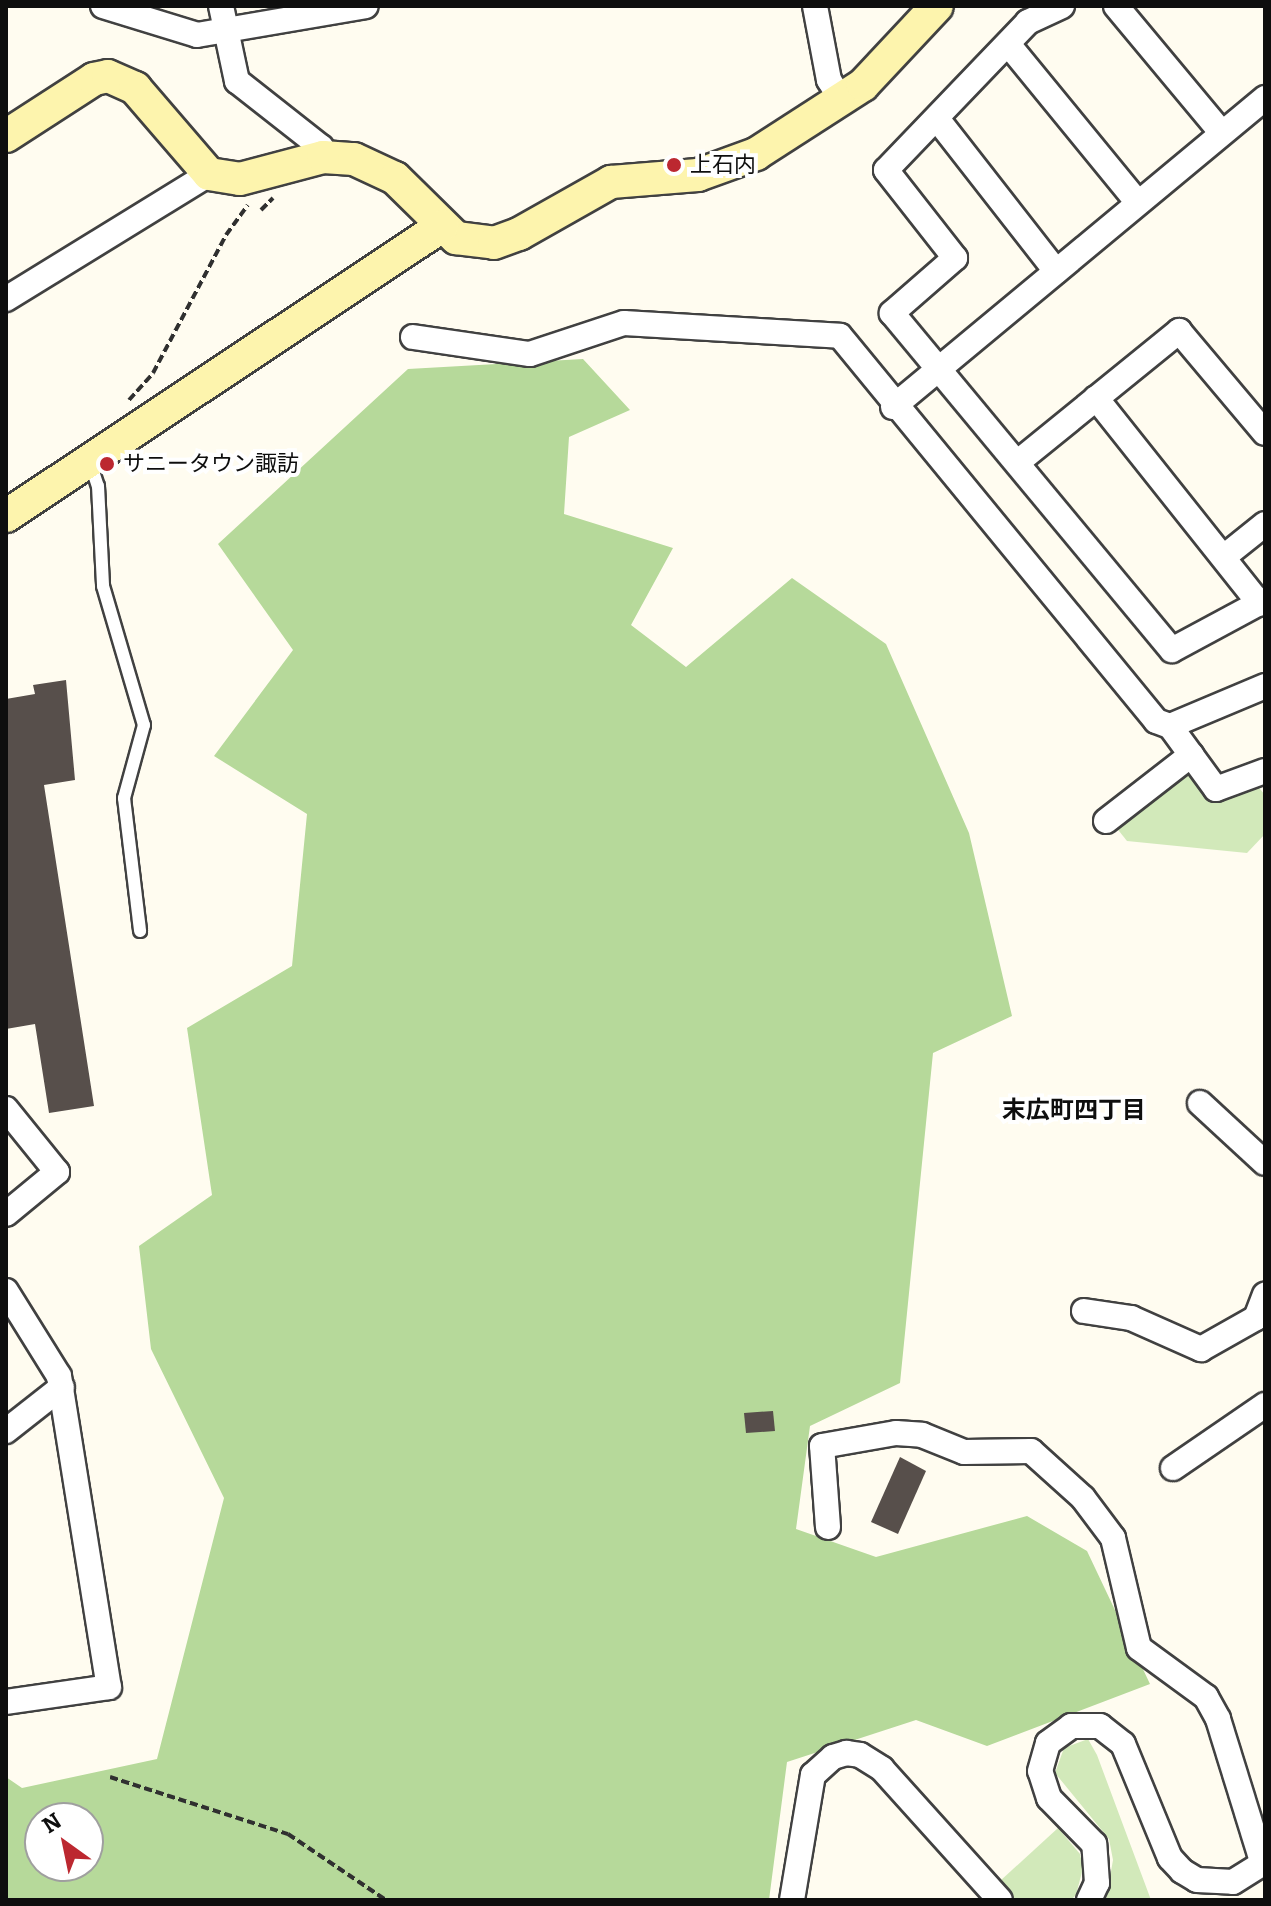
<!DOCTYPE html>
<meta charset="utf-8">
<style>
body{margin:0}
#map{position:relative;width:1271px;height:1906px;overflow:hidden;background:#fffcf0;font-family:Bitter,"Noto Sans JP",serif}
div>[style]{position:absolute}
.green>*{inset:0;background:#d2e9ba}
.forest>*{inset:0;background:#b6d99a}
.building>*{inset:0;background:#574f4b}
.path>*{height:4px;margin-top:-2px;transform-origin:0;background:repeating-linear-gradient(90deg,#303030 0 8px,transparent 0 12px)}
.roads{filter:drop-shadow(2px 0 #414141) drop-shadow(-2px 0 #414141) drop-shadow(0 2px #414141) drop-shadow(0 -2px #414141)}
.lane>*{height:12px;margin:-6px;padding:0 6px;transform-origin:6px;border-radius:6px;background:#fff}
.street>*{height:24px;margin:-12px;padding:0 12px;transform-origin:12px;border-radius:12px;background:#fff}
.secondary>*{height:32px;margin:-16px;padding:0 16px;transform-origin:16px;border-radius:16px;background:#fdf4ad}
.dots>*{width:22px;height:22px;translate:-50% -50%;box-sizing:border-box;border:4px solid #fff;border-radius:50%}
span{translate:-50% -50%;white-space:nowrap;text-align:center;line-height:1.15;-webkit-text-stroke:8px #fff;paint-order:stroke}
.poi-label{font-size:22px;color:#0e0e0e}
.left{translate:0 -50%;text-align:left}
.neighbourhood-label{font-size:24px;color:#0e0e0e;font-weight:700}
.frame{position:absolute;inset:0;border:8px solid #0e0e0e;pointer-events:none}
.north{position:absolute;left:24px;top:1802px;width:80px;height:80px;box-sizing:border-box;background:#fff;border:2px solid #9f9f9f;border-radius:50%;rotate:327deg;font-size:22px;font-weight:700;line-height:32px;text-align:center;color:#0e0e0e}
.north::after{content:'';display:block;margin:auto;width:28px;height:36px;background:#bc2830;clip-path:polygon(50% 0,100% 100%,50% 72%,0 100%)}
</style>
<div id="map">
<div class="green">
<div style="clip-path:polygon(1187px 768px,1255px 783px,1265px 795px,1265px 834px,1247px 853px,1127px 841px,1115px 826px)"></div>
<div style="clip-path:polygon(1088px 1739px,1097px 1755px,1151px 1900px,1106px 1900px,1113px 1860px,1109px 1839px,1055px 1773px,1064px 1748px)"></div>
<div style="clip-path:polygon(1058px 1828px,1080px 1854px,1083px 1868px,1076px 1895px,1071px 1900px,1016px 1900px,1000px 1881px)"></div>
</div>
<div class="forest">
<div style="clip-path:polygon(evenodd,583px 359px,630px 410px,569px 437px,564px 514px,673px 548px,631px 625px,686px 667px,792px 578px,886px 644px,969px 833px,1012px 1016px,933px 1053px,900px 1383px,810px 1426px,796px 1529px,876px 1557px,1027px 1516px,1087px 1551px,1150px 1684px,987px 1746px,916px 1720px,787px 1762px,769px 1900px,6px 1900px,6px 1777px,22px 1788px,157px 1759px,224px 1498px,151px 1349px,139px 1246px,212px 1195px,187px 1028px,292px 966px,307px 814px,214px 756px,293px 650px,218px 544px,408px 369px,583px 359px,40px 1818px,88px 1818px,88px 1866px,40px 1866px,40px 1818px)"></div>
</div>
<div class="building">
<div style="clip-path:polygon(66px 680px,75px 780px,44px 785px,94px 1106px,49px 1113px,35px 1024px,6px 1029px,6px 699px,35px 694px,33px 685px)"></div>
<div style="clip-path:polygon(773px 1411px,775px 1431px,746px 1433px,744px 1413px)"></div>
<div style="clip-path:polygon(900px 1457px,926px 1471px,898px 1534px,871px 1522px)"></div>
</div>
<div class="path">
<div style="left:261px;top:210px;width:17px;rotate:-45deg"></div>
<div style="left:129px;top:400px;width:36px;rotate:-48deg"></div>
<div style="left:153px;top:373px;width:156px;rotate:-62.1deg"></div>
<div style="left:226px;top:235px;width:37px;rotate:-54deg"></div>
<div style="left:110px;top:1777px;width:187px;rotate:17.8deg"></div>
<div style="left:288px;top:1834px;width:118px;rotate:34deg"></div>
</div>
<div class="roads">
<div class="lane">
<div style="left:90px;top:462px;width:25px;rotate:72deg"></div>
<div style="left:98px;top:486px;width:100px;rotate:87.1deg"></div>
<div style="left:103px;top:586px;width:145px;rotate:73.6deg"></div>
<div style="left:144px;top:725px;width:76px;rotate:105.3deg"></div>
<div style="left:124px;top:798px;width:134px;rotate:83.1deg"></div>
</div>
<div class="street">
<div style="left:103px;top:6px;width:98px;rotate:17.1deg"></div>
<div style="left:197px;top:35px;width:171px;rotate:-9.7deg"></div>
<div style="left:221px;top:6px;width:77px;rotate:78deg"></div>
<div style="left:237px;top:81px;width:107px;rotate:38.2deg"></div>
<div style="left:321px;top:147px;width:10px;rotate:79deg"></div>
<div style="left:815px;top:6px;width:75px;rotate:79.3deg"></div>
<div style="left:829px;top:80px;width:25px;rotate:58deg"></div>
<div style="left:1062px;top:6px;width:38px;rotate:155deg"></div>
<div style="left:1028px;top:22px;width:205px;rotate:133.8deg"></div>
<div style="left:886px;top:170px;width:112px;rotate:51.9deg"></div>
<div style="left:955px;top:258px;width:84px;rotate:138.9deg"></div>
<div style="left:892px;top:313px;width:438px;rotate:50.3deg"></div>
<div style="left:1172px;top:650px;width:106px;rotate:-28.3deg"></div>
<div style="left:1116px;top:6px;width:165px;rotate:50.2deg"></div>
<div style="left:1008px;top:44px;width:205px;rotate:50.7deg"></div>
<div style="left:938px;top:120px;width:192px;rotate:52deg"></div>
<div style="left:6px;top:299px;width:238px;rotate:-31.6deg"></div>
<div style="left:413px;top:337px;width:118px;rotate:8.3deg"></div>
<div style="left:530px;top:354px;width:99px;rotate:-18.3deg"></div>
<div style="left:624px;top:323px;width:216px;rotate:3.4deg"></div>
<div style="left:840px;top:336px;width:498px;rotate:50.6deg"></div>
<div style="left:1156px;top:721px;width:15px;rotate:20deg"></div>
<div style="left:1170px;top:726px;width:103px;rotate:-22.8deg"></div>
<div style="left:1096px;top:398px;width:263px;rotate:51.5deg"></div>
<div style="left:893px;top:407px;width:484px;rotate:-39.7deg"></div>
<div style="left:1018px;top:462px;width:208px;rotate:-39.1deg"></div>
<div style="left:1179px;top:331px;width:133px;rotate:49.9deg"></div>
<div style="left:1225px;top:556px;width:51px;rotate:-38.7deg"></div>
<div style="left:1170px;top:726px;width:78px;rotate:53.9deg"></div>
<div style="left:1216px;top:789px;width:52px;rotate:-20.2deg"></div>
<div style="left:1106px;top:821px;width:108px;rotate:-37.8deg"></div>
<div style="left:1200px;top:1103px;width:88px;rotate:42.7deg"></div>
<div style="left:6px;top:1109px;width:81px;rotate:51deg"></div>
<div style="left:57px;top:1172px;width:66px;rotate:140.5deg"></div>
<div style="left:6px;top:1291px;width:100px;rotate:58.1deg"></div>
<div style="left:59px;top:1376px;width:315px;rotate:80.9deg"></div>
<div style="left:109px;top:1687px;width:104px;rotate:171.7deg"></div>
<div style="left:1084px;top:1311px;width:48px;rotate:8.5deg"></div>
<div style="left:1131px;top:1318px;width:77px;rotate:23.9deg"></div>
<div style="left:1201px;top:1349px;width:63px;rotate:-29.4deg"></div>
<div style="left:1256px;top:1318px;width:25px;rotate:-69deg"></div>
<div style="left:6px;top:1431px;width:71px;rotate:-38.2deg"></div>
<div style="left:1173px;top:1468px;width:112px;rotate:-34.4deg"></div>
<div style="left:828px;top:1527px;width:81px;rotate:-94.2deg"></div>
<div style="left:822px;top:1446px;width:75px;rotate:-10deg"></div>
<div style="left:896px;top:1433px;width:26px;rotate:4deg"></div>
<div style="left:922px;top:1435px;width:45px;rotate:22deg"></div>
<div style="left:964px;top:1452px;width:67px;rotate:-0.9deg"></div>
<div style="left:1031px;top:1451px;width:70px;rotate:42.1deg"></div>
<div style="left:1083px;top:1498px;width:50px;rotate:53.1deg"></div>
<div style="left:1113px;top:1538px;width:113px;rotate:76.7deg"></div>
<div style="left:1139px;top:1648px;width:83px;rotate:36.2deg"></div>
<div style="left:1206px;top:1697px;width:25px;rotate:61deg"></div>
<div style="left:1218px;top:1719px;width:152px;rotate:72.8deg"></div>
<div style="left:792px;top:1900px;width:127px;rotate:-80.5deg"></div>
<div style="left:813px;top:1775px;width:27px;rotate:-42deg"></div>
<div style="left:833px;top:1757px;width:14px;rotate:-17deg"></div>
<div style="left:846px;top:1753px;width:14px;rotate:8deg"></div>
<div style="left:860px;top:1755px;width:26px;rotate:32deg"></div>
<div style="left:882px;top:1769px;width:176px;rotate:48deg"></div>
<div style="left:1089px;top:1900px;width:19px;rotate:-65deg"></div>
<div style="left:1097px;top:1883px;width:39px;rotate:-94deg"></div>
<div style="left:1094px;top:1844px;width:64px;rotate:-134.4deg"></div>
<div style="left:1049px;top:1798px;width:28px;rotate:-108deg"></div>
<div style="left:1040px;top:1771px;width:29px;rotate:-74deg"></div>
<div style="left:1048px;top:1743px;width:29px;rotate:-36deg"></div>
<div style="left:1071px;top:1726px;width:29px"></div>
<div style="left:1100px;top:1726px;width:29px;rotate:38deg"></div>
<div style="left:1123px;top:1744px;width:123px;rotate:67.6deg"></div>
<div style="left:1170px;top:1858px;width:18px;rotate:47deg"></div>
<div style="left:1182px;top:1871px;width:17px;rotate:31deg"></div>
<div style="left:1197px;top:1880px;width:36px;rotate:3deg"></div>
<div style="left:1233px;top:1882px;width:38px;rotate:-32deg"></div>
</div>
<div class="secondary">
<div style="left:6px;top:136px;width:105px;rotate:-32.9deg"></div>
<div style="left:94px;top:79px;width:14px;rotate:-12deg"></div>
<div style="left:108px;top:76px;width:30px;rotate:24deg"></div>
<div style="left:135px;top:88px;width:113px;rotate:49.3deg"></div>
<div style="left:209px;top:174px;width:31px;rotate:9deg"></div>
<div style="left:240px;top:179px;width:86px;rotate:-14.8deg"></div>
<div style="left:323px;top:157px;width:31px;rotate:4deg"></div>
<div style="left:354px;top:159px;width:45px;rotate:24.9deg"></div>
<div style="left:395px;top:178px;width:86px;rotate:44.5deg"></div>
<div style="left:456px;top:238px;width:38px;rotate:7deg"></div>
<div style="left:494px;top:243px;width:27px;rotate:-20deg"></div>
<div style="left:519px;top:234px;width:106px;rotate:-29.5deg"></div>
<div style="left:611px;top:182px;width:87px;rotate:-4.6deg"></div>
<div style="left:698px;top:175px;width:62px;rotate:-19.9deg"></div>
<div style="left:756px;top:154px;width:127px;rotate:-32.8deg"></div>
<div style="left:863px;top:85px;width:108px;rotate:-46.9deg"></div>
<div style="left:6px;top:516px;width:524px;rotate:-33.63deg"></div>
</div>
</div>
<div class="dots">
<div style="left:674px;top:165px;background:#bc2830"></div>
<div style="left:107px;top:464px;background:#bc2830"></div>
</div>
<div class="poi-label">
<span class="left" style="left:690px;top:165px">上石内</span>
<span class="left" style="left:123px;top:464px">サニータウン諏訪</span>
</div>
<div class="neighbourhood-label">
<span style="left:1074px;top:1111px">末広町四丁目</span>
</div>
<div class="frame"></div>
<div class="north">N</div>
</div>
